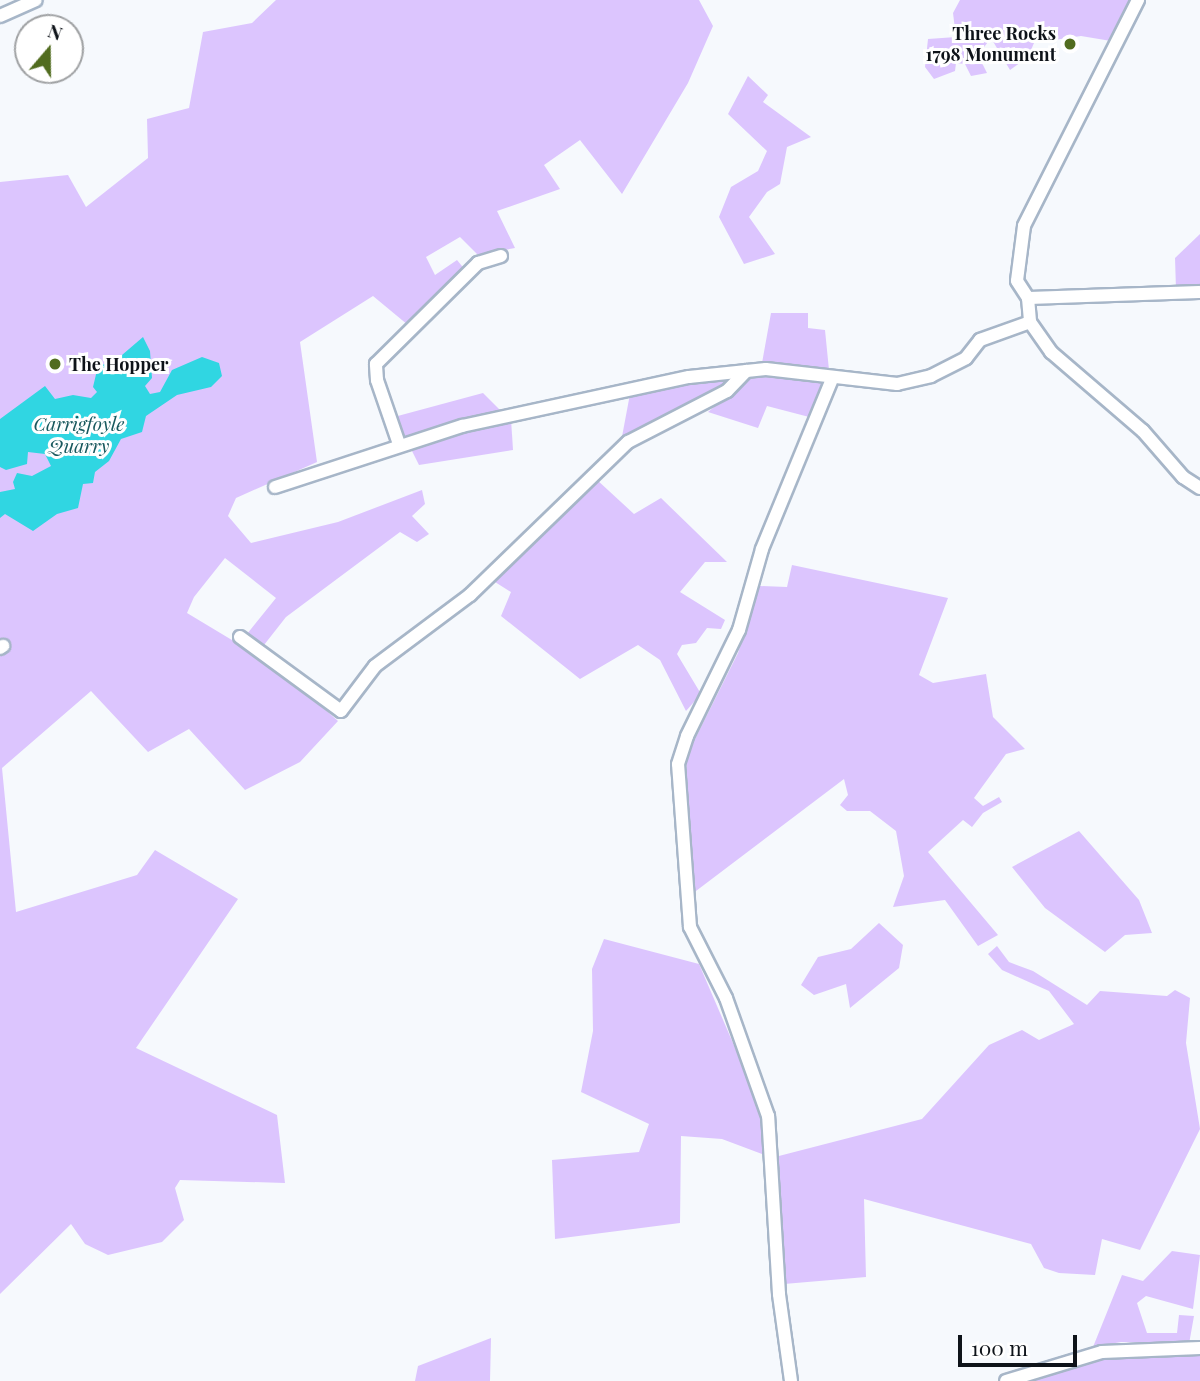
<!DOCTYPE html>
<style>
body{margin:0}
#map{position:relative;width:1200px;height:1381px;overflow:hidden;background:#f6f9fd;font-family:"Playfair Display",serif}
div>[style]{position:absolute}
.green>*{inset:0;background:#dcc5fe}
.water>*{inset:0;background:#30d6e2}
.roads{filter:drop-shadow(2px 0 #a7b6c8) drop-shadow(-2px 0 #a7b6c8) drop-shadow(0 2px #a7b6c8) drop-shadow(0 -2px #a7b6c8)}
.minor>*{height:12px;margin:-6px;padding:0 6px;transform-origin:6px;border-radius:6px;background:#fff}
.dots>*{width:19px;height:19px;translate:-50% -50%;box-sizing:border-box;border:4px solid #fff;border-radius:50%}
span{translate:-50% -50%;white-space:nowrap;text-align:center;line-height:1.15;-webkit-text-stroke:6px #fff;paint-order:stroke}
.poi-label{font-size:18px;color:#0e1319;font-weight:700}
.right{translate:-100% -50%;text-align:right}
.left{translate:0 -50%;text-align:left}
.water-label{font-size:19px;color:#19595e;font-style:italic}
.north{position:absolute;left:14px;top:14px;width:70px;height:70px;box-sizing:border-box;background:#fff;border:2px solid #9fa1a3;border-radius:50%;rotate:20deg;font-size:19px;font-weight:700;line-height:28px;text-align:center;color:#0e1319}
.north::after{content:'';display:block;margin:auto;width:24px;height:32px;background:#516c1f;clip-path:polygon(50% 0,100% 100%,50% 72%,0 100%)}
.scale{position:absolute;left:958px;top:1335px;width:119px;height:32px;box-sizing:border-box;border:4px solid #0e1319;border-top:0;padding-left:9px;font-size:21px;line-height:24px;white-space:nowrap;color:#0e1319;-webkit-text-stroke:5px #fff;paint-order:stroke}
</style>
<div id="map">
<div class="green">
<div style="clip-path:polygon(276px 0,699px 0,713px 26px,688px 83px,622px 194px,580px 140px,544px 165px,560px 189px,497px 211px,515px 248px,478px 255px,460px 237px,426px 257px,435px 275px,457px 260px,466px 271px,408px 325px,373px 296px,300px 342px,317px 462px,236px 498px,228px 516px,251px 543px,338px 522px,422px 490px,425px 504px,412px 516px,429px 534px,417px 542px,400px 532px,286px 617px,264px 645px,247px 634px,276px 598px,225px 558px,194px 597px,187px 613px,277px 667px,338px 721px,300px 762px,245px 790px,189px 729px,148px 752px,91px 691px,2px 768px,16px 912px,137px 875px,155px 850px,238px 899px,136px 1048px,277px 1115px,285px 1183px,180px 1180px,175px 1188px,184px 1220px,162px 1242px,108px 1255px,85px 1244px,71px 1224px,0 1294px,0 182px,68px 175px,86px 207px,148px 158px,147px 119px,189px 108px,203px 32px,252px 23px)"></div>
<div style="clip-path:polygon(960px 0,1133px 0,1111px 41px,1081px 36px,1034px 43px,1028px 57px,1010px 70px,991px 38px,978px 55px,987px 73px,971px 76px,965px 64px,956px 63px,955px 71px,934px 79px,925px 67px,928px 39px,956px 37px,953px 13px)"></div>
<div style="clip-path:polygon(748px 76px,768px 95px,763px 102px,811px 137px,787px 147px,780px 184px,767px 192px,749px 217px,775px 254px,744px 264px,719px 217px,731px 187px,758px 171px,767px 151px,728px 114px)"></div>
<div style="clip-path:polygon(1200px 234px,1200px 287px,1176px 289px,1175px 258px)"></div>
<div style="clip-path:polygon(771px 313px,808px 313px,808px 328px,825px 330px,829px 370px,762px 363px)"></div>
<div style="clip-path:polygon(773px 375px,825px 383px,813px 418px,767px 406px,758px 428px,708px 412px,749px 378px)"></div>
<div style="clip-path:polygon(735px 376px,722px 389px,621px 442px,630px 394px)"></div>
<div style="clip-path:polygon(483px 393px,501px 411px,405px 438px,396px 428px,394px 417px)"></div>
<div style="clip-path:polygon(511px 419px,513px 450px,419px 465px,409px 445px)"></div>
<div style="clip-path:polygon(596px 479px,634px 514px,661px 498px,727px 562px,705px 562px,680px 592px,725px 620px,721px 629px,707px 628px,696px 643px,682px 645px,677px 654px,701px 694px,686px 711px,660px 660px,638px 645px,580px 679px,501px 616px,511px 592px,495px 582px)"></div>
<div style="clip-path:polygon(792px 565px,948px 598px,919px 675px,933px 683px,986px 674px,993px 717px,1025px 749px,1006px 754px,974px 798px,983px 806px,999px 797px,1002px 802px,983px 813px,972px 827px,963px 820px,928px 852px,998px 935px,978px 946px,945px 900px,893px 907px,904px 876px,896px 831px,870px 811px,847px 811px,840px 805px,848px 795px,844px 779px,692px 894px,686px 757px,738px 653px,760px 586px,787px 587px)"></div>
<div style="clip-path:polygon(1079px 831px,1139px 900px,1152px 933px,1125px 935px,1105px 952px,1045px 908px,1012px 867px)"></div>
<div style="clip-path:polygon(879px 923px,903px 945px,899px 968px,850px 1008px,846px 984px,814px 995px,801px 985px,818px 957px,851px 949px)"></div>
<div style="clip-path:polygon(604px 939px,699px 964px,754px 1092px,764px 1126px,765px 1155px,722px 1139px,681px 1136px,680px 1223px,555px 1239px,552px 1160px,639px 1152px,649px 1124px,581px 1092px,593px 1031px,592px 969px)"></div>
<div style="clip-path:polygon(997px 946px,1009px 962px,1033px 971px,1087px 1005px,1100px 991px,1167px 996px,1175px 990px,1190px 998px,1186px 1043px,1200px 1129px,1140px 1250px,1102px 1239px,1095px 1275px,1059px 1273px,1044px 1268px,1031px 1244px,864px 1199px,866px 1277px,784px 1284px,775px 1157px,922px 1119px,989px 1045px,1022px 1030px,1039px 1040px,1074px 1024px,1049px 991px,1002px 970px,988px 954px)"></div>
<div style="clip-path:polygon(1172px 1251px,1200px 1255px,1193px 1309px,1146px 1296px,1137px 1303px,1147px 1333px,1177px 1333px,1179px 1315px,1194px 1316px,1189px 1344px,1121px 1342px,1093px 1347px,1122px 1275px,1143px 1281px)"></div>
<div style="clip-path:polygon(491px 1338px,490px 1381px,415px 1381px,418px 1366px)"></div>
<div style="clip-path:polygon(1160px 1353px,1200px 1355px,1200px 1381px,1018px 1381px,1116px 1354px)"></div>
</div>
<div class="water">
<div style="clip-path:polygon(143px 337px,150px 351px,152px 378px,145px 386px,150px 394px,160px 392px,172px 370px,202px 357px,219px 363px,222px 376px,211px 387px,177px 395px,146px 416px,142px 432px,121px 439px,109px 461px,95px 472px,93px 483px,83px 484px,78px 508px,57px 514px,33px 531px,5px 514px,0 518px,0 492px,15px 489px,13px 482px,17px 473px,32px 476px,51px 466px,45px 454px,28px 452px,27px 464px,6px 470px,0 467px,0 419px,45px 386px,55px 399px,73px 395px,91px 398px,97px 392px,93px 387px,98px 366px,115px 361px)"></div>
</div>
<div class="roads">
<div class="minor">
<div style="left:1138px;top:0;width:253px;rotate:116.8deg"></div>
<div style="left:1024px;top:226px;width:55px;rotate:97.3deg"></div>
<div style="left:1017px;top:281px;width:20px;rotate:57deg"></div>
<div style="left:1028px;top:298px;width:24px;rotate:85deg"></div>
<div style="left:1030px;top:322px;width:37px;rotate:55deg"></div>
<div style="left:1051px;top:352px;width:121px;rotate:40.7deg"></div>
<div style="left:1143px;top:431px;width:61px;rotate:49deg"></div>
<div style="left:1183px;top:477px;width:20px;rotate:33deg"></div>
<div style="left:0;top:16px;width:39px;rotate:-24deg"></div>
<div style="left:1028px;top:298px;width:172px;rotate:-2deg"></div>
<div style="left:399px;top:444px;width:68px;rotate:-109deg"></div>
<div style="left:377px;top:380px;width:16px;rotate:-94deg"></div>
<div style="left:376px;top:364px;width:144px;rotate:-44.7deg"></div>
<div style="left:478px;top:263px;width:24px;rotate:-17deg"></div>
<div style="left:275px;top:487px;width:197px;rotate:-18.1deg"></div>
<div style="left:462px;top:426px;width:232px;rotate:-12.2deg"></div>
<div style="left:689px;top:377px;width:77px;rotate:-5.9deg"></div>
<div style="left:766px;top:369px;width:132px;rotate:6.5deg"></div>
<div style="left:897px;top:384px;width:35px;rotate:-13deg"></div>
<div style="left:931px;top:376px;width:39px;rotate:-27deg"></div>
<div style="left:966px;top:358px;width:23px;rotate:-52deg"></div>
<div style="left:980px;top:340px;width:53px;rotate:-19.8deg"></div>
<div style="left:240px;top:637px;width:125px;rotate:36.2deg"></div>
<div style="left:341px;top:711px;width:56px;rotate:-52.9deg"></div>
<div style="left:375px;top:666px;width:119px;rotate:-36.8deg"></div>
<div style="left:470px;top:595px;width:220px;rotate:-44.1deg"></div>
<div style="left:628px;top:442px;width:111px;rotate:-27.3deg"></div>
<div style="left:727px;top:391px;width:28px;rotate:-46deg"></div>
<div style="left:0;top:648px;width:4px;rotate:-34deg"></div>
<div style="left:791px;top:1381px;width:88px;rotate:-97.9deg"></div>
<div style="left:779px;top:1294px;width:178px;rotate:-93.5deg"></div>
<div style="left:768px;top:1116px;width:125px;rotate:-109.6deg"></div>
<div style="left:726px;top:998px;width:80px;rotate:-116.9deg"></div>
<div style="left:690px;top:927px;width:163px;rotate:-94.2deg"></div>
<div style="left:678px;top:764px;width:29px;rotate:-72deg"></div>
<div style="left:687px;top:736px;width:118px;rotate:-63.9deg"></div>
<div style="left:739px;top:630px;width:84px;rotate:-74.1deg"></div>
<div style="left:762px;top:549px;width:184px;rotate:-67.6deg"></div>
<div style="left:1006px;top:1381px;width:100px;rotate:-16.8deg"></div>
<div style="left:1102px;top:1352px;width:98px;rotate:-2.3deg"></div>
</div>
</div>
<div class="dots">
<div style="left:1070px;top:44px;background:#516c1f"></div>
<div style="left:55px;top:364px;background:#516c1f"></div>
</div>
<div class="poi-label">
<span class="right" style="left:1056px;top:44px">Three Rocks<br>1798 Monument</span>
<span class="left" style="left:69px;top:364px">The Hopper</span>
</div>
<div class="water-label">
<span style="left:79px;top:435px">Carrigfoyle<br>Quarry</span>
</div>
<div class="north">N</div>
<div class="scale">100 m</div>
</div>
